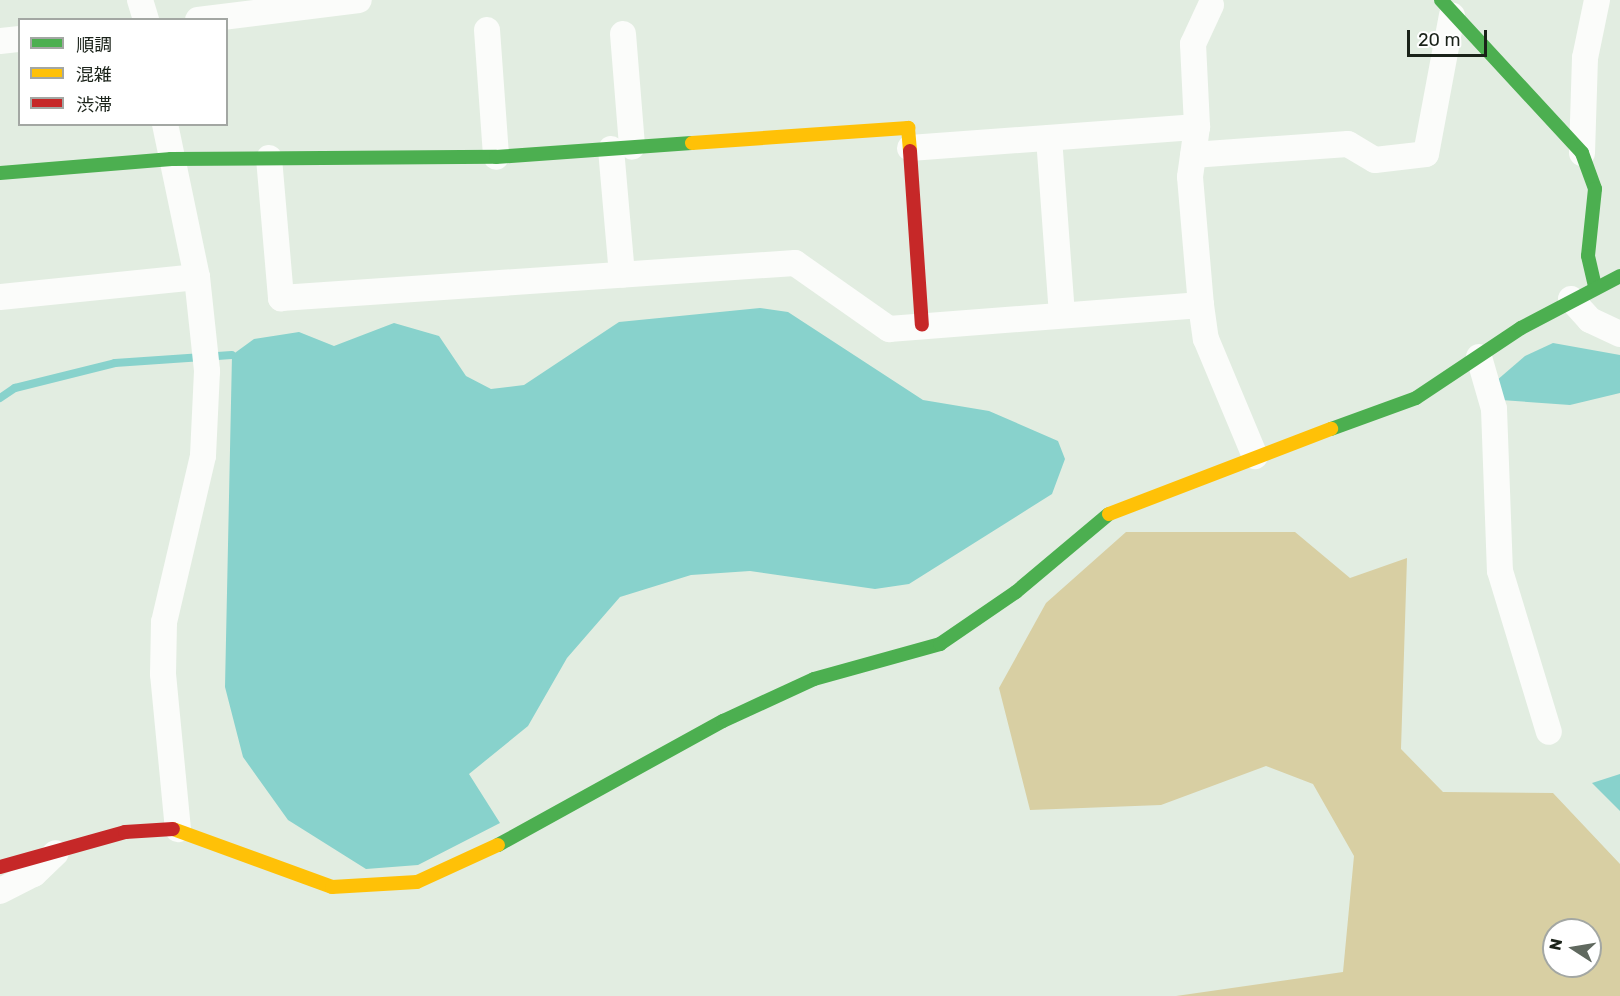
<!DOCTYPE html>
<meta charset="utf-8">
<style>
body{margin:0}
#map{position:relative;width:1620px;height:996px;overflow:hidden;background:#e2ede1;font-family:Rubik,"Noto Sans JP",sans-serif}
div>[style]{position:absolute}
.forest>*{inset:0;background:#d8cfa3}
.water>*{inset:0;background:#88d2cc}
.stream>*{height:8px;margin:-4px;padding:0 4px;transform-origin:4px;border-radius:4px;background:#88d2cc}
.street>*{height:26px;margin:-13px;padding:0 13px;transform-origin:13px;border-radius:13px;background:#fbfcfa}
.fast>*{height:14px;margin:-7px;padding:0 7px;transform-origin:7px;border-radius:7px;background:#4caf50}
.slow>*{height:14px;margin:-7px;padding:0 7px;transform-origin:7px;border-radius:7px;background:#ffc107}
.jam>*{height:14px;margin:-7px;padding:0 7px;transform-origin:7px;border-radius:7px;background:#c62828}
span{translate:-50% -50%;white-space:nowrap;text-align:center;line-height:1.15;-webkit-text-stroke:5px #fff;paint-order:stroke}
.legend{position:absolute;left:18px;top:18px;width:210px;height:108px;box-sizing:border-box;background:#fff;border:2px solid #a3a7a3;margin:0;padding:8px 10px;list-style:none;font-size:18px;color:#1a2219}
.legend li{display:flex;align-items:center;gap:12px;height:30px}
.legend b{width:30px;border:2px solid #a3a7a3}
.north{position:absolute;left:1542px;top:918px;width:60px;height:60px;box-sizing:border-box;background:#fff;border:2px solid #a3a7a3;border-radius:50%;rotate:282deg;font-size:16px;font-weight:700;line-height:24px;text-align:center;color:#1a2219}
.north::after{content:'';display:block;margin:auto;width:21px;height:27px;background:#60695f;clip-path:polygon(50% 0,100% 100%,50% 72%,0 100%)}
.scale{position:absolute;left:1407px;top:30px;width:80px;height:27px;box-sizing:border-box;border:3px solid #1a2219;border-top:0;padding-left:8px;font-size:18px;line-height:21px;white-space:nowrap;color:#1a2219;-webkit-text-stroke:4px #fff;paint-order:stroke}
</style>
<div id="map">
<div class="forest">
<div style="clip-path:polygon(evenodd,1126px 532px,1295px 532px,1350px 578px,1407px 558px,1401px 749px,1443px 792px,1553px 793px,1620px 864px,1620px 996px,1176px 996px,1343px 972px,1354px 856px,1313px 784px,1266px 766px,1161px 805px,1030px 810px,999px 688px,1046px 603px,1126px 532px,1554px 930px,1590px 930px,1590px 966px,1554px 966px,1554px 930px)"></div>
</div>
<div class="water">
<div style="clip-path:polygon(760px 308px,788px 312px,923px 400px,989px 411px,1058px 441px,1065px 459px,1052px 494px,909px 584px,875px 589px,750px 571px,691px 575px,620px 597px,567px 658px,528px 726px,469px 774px,500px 823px,418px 865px,366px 869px,288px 820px,243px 757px,225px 687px,232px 355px,254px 339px,299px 332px,334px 346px,394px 323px,439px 336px,466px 376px,491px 389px,524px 385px,619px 322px)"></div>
<div style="clip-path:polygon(1553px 343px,1620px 355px,1620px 393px,1570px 405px,1501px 400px,1496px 381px,1525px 356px)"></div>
<div style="clip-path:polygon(1620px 774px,1620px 811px,1592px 783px)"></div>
</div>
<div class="stream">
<div style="left:0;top:398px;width:18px;rotate:-34deg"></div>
<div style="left:15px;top:388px;width:103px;rotate:-14deg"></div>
<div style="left:115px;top:363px;width:117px;rotate:-3.9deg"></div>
</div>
<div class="street">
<div style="left:140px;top:0;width:21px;rotate:73deg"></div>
<div style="left:1211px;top:5px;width:43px;rotate:114.8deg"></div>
<div style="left:1193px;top:44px;width:83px;rotate:87.2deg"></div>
<div style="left:1197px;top:127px;width:50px;rotate:98deg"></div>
<div style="left:1190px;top:177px;width:128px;rotate:85.1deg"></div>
<div style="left:1201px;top:305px;width:34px;rotate:82deg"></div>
<div style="left:1206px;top:339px;width:127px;rotate:67.3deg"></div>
<div style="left:198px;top:20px;width:162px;rotate:-7.1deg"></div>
<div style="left:487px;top:30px;width:127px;rotate:85.9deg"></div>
<div style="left:623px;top:34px;width:113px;rotate:85.4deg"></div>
<div style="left:0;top:41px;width:20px;rotate:-6deg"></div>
<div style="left:165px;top:124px;width:156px;rotate:78.2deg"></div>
<div style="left:197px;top:277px;width:95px;rotate:83.9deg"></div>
<div style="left:207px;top:371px;width:85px;rotate:92.7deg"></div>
<div style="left:203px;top:456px;width:171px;rotate:103.2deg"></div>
<div style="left:164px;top:622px;width:52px;rotate:91.1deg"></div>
<div style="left:163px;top:674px;width:156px;rotate:84.5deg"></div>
<div style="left:1049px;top:138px;width:177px;rotate:85.8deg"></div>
<div style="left:910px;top:148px;width:288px;rotate:-4.2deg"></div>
<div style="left:611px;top:149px;width:126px;rotate:85deg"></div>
<div style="left:1582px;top:153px;width:95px;rotate:-88.2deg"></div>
<div style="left:1585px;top:58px;width:59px;rotate:-78.3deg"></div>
<div style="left:1193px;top:155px;width:155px;rotate:-4.1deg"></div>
<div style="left:1348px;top:144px;width:31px;rotate:31deg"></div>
<div style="left:1375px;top:160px;width:51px;rotate:-6.7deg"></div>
<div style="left:1426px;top:154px;width:141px;rotate:-79.4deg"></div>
<div style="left:269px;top:158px;width:141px;rotate:85.1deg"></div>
<div style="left:281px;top:298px;width:515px;rotate:-3.9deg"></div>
<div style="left:795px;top:263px;width:115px;rotate:35.1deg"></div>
<div style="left:889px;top:329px;width:313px;rotate:-4.4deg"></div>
<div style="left:0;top:297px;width:198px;rotate:-5.8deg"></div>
<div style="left:1571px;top:299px;width:28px;rotate:48deg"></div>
<div style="left:1590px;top:320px;width:33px;rotate:25deg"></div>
<div style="left:1479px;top:357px;width:54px;rotate:73.9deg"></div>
<div style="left:1494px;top:409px;width:162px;rotate:87.9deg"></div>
<div style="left:1500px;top:571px;width:168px;rotate:73.1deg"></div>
<div style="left:0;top:891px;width:38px;rotate:-27deg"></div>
<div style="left:34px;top:874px;width:30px;rotate:-44deg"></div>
</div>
<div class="fast">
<div style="left:1441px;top:0;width:208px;rotate:47.3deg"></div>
<div style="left:1582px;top:153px;width:38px;rotate:70deg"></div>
<div style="left:1595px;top:189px;width:67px;rotate:96deg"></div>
<div style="left:1588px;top:256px;width:31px;rotate:77deg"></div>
<div style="left:0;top:173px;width:172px;rotate:-4.7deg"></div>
<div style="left:171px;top:159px;width:325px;rotate:-0.4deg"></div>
<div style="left:496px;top:157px;width:196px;rotate:-4.1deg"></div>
<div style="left:1331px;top:429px;width:90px;rotate:-20deg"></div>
<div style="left:1416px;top:398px;width:126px;rotate:-33.7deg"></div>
<div style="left:1521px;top:328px;width:112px;rotate:-27.7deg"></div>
<div style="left:498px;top:845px;width:257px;rotate:-28.9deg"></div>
<div style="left:723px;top:721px;width:100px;rotate:-24.8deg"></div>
<div style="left:814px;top:679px;width:131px;rotate:-15.5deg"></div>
<div style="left:940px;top:644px;width:92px;rotate:-34.4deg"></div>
<div style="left:1016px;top:592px;width:121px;rotate:-40deg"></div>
</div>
<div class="slow">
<div style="left:692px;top:143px;width:217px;rotate:-4deg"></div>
<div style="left:908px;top:128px;width:23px;rotate:85deg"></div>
<div style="left:1109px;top:514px;width:238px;rotate:-21deg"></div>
<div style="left:173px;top:829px;width:169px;rotate:20deg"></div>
<div style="left:332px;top:887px;width:85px;rotate:-3.4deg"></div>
<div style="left:417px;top:882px;width:89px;rotate:-24.6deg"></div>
</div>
<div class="jam">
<div style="left:910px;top:151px;width:174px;rotate:86.1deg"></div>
<div style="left:0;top:867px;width:130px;rotate:-15.6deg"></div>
<div style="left:125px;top:832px;width:48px;rotate:-3.6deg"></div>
</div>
<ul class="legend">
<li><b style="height:8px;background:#4caf50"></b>順調</li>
<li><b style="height:8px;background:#ffc107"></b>混雑</li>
<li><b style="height:8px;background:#c62828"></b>渋滞</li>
</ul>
<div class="north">N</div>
<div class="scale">20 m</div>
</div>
